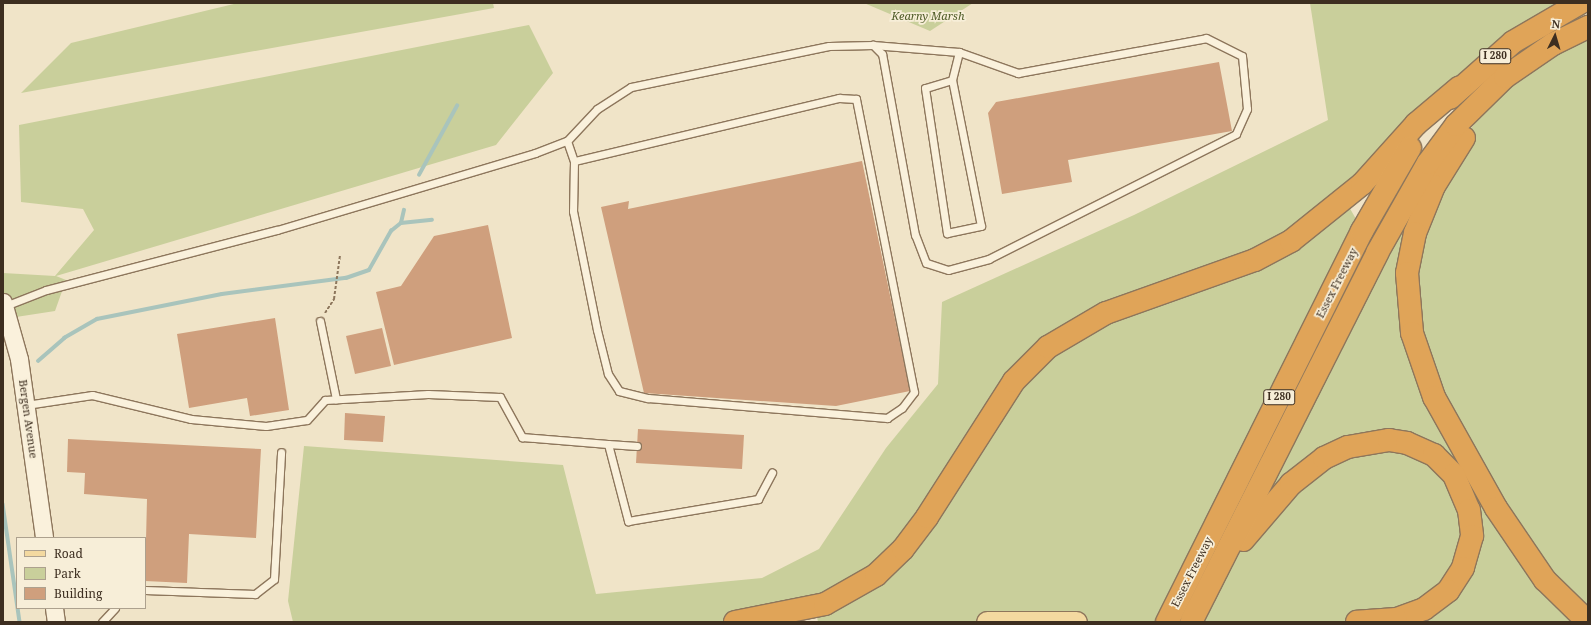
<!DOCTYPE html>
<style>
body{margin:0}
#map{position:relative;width:1591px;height:625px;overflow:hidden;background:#f0e4c8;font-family:"Noto Serif",serif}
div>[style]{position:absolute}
.green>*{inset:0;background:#c9cf9b}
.stream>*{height:3.5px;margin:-1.75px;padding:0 1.75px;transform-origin:1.75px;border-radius:1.75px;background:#a9c4bc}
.building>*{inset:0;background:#cf9f7d}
.path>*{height:2px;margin-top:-1px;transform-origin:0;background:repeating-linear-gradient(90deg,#8d765c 0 3px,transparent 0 5px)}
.roads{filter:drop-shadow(1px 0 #8d765c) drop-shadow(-1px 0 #8d765c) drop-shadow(0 1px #8d765c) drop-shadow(0 -1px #8d765c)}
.service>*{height:7px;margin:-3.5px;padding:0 3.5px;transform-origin:3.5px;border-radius:3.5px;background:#faf1dc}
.tertiary>*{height:17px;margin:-8.5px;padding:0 8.5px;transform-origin:8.5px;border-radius:8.5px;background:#faf1dc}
.primary>*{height:21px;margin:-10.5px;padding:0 10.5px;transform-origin:10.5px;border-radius:10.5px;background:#f3d9a0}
.motorway>*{height:22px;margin:-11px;padding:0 11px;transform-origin:11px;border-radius:11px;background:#e0a458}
span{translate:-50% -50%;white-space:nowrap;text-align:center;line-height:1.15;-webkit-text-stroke:3.5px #f7eed8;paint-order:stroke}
.shield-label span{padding:1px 3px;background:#f7eed8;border:1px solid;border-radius:3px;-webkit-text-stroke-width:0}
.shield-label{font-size:10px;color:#3d2e20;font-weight:700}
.park-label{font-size:11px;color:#4d5a26;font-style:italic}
.street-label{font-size:11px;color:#3d2e20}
.frame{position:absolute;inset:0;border:4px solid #3d2e20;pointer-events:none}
.legend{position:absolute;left:16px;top:537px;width:130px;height:72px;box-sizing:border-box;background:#f7eed8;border:1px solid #ada18e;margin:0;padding:5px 7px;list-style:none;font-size:12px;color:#3d2e20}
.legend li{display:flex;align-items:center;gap:8px;height:20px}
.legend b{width:20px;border:1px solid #ada18e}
.north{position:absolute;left:1535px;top:16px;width:40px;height:40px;-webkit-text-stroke:3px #f7eed8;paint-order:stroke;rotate:5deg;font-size:11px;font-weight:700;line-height:16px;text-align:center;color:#3d2e20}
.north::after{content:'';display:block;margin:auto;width:14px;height:18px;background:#3d2e20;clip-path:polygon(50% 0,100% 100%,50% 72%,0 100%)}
</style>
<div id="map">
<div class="green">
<div style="clip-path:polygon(238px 3px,493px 3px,494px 8px,21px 93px,71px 43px)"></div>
<div style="clip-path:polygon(864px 3px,973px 3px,930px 31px)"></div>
<div style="clip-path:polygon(1310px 3px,1580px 3px,1550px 19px,1345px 200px,1363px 231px,1418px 222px,1460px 142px,1484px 112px,1510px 87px,1588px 27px,1588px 622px,818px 622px,815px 607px,735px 622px,293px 622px,288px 601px,304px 446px,563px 465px,596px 594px,762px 578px,819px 549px,886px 448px,938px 384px,942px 302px,1134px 215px,1328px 120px)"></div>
<div style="clip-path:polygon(529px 25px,553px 73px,496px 145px,56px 276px,66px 280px,55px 311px,3px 319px,3px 273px,55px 276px,94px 230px,83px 209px,21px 202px,19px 125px)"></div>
</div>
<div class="stream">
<div style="left:419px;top:175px;width:79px;rotate:-61.2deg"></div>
<div style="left:401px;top:223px;width:13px;rotate:-77deg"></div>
<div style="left:38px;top:361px;width:35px;rotate:-41deg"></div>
<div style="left:64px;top:338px;width:38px;rotate:-30deg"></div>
<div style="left:97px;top:319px;width:127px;rotate:-11.3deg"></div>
<div style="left:222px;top:294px;width:125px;rotate:-7.4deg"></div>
<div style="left:346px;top:278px;width:24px;rotate:-19deg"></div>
<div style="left:369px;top:270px;width:45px;rotate:-60.6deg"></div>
<div style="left:391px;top:231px;width:13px;rotate:-39deg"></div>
<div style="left:401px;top:223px;width:31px;rotate:-6deg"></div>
<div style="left:3px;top:504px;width:119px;rotate:81.8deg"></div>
</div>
<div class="building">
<div style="clip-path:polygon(1219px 62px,1232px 131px,1068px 160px,1072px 182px,1002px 194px,988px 113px,996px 102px)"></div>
<div style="clip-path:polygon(862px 161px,910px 391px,836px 406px,644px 393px,601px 207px,629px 201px,628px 209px)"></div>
<div style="clip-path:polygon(488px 225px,512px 338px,394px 365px,376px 292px,401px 286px,434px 236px)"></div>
<div style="clip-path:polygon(275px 318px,289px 410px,250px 416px,247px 398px,189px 408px,177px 334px)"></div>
<div style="clip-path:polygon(382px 328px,391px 366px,355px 374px,346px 336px)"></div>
<div style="clip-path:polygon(345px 413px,385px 416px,383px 442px,344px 440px)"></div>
<div style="clip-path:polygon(638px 429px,744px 435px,742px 469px,636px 463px)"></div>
<div style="clip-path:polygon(68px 439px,261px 449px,256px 538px,189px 534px,187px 583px,145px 581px,147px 499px,84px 494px,85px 473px,67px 472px)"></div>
</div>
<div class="path">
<div style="left:325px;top:313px;width:17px;rotate:-57deg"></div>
<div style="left:334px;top:299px;width:44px;rotate:-82.2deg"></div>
</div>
<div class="roads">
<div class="service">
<div style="left:952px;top:80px;width:28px;rotate:163deg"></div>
<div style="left:925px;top:88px;width:147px;rotate:81.4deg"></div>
<div style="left:947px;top:233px;width:35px;rotate:-12deg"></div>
<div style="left:981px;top:226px;width:149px;rotate:-101.2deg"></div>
<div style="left:952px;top:80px;width:29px;rotate:-76deg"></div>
<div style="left:567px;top:141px;width:21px;rotate:71deg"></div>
<div style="left:574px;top:161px;width:50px;rotate:91.1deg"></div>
<div style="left:573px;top:211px;width:121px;rotate:78.6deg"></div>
<div style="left:597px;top:330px;width:45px;rotate:76deg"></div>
<div style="left:608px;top:374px;width:20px;rotate:57deg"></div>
<div style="left:619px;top:391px;width:30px;rotate:14deg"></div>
<div style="left:648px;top:398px;width:240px;rotate:4.8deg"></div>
<div style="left:887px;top:418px;width:18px;rotate:-34deg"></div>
<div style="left:902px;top:408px;width:20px;rotate:-53deg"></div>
<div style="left:914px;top:392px;width:299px;rotate:-101.2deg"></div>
<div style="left:856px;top:99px;width:17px;rotate:-177deg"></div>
<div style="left:839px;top:98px;width:272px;rotate:166.6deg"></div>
<div style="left:5px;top:306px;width:44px;rotate:-21.3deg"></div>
<div style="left:46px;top:290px;width:239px;rotate:-14.6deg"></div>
<div style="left:277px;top:230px;width:269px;rotate:-16.6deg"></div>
<div style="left:535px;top:153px;width:34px;rotate:-21deg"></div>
<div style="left:567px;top:141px;width:44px;rotate:-46.8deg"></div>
<div style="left:597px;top:109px;width:40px;rotate:-32.9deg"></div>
<div style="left:631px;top:87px;width:202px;rotate:-11.7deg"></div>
<div style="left:829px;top:46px;width:44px;rotate:-1.3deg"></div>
<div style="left:873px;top:45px;width:86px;rotate:4.7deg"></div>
<div style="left:959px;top:52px;width:63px;rotate:19.6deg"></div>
<div style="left:1018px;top:73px;width:191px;rotate:-10.5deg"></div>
<div style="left:1206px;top:38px;width:40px;rotate:26.6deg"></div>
<div style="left:1242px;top:56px;width:53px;rotate:84.6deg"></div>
<div style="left:1247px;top:109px;width:27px;rotate:114deg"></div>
<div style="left:1236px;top:134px;width:277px;rotate:153.2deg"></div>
<div style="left:989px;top:259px;width:42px;rotate:165deg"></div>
<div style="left:948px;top:270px;width:23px;rotate:-162deg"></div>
<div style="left:926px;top:263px;width:30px;rotate:-111deg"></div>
<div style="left:915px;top:235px;width:184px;rotate:-100.3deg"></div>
<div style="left:882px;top:54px;width:13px;rotate:-135deg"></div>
<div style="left:320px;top:321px;width:80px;rotate:78.4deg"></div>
<div style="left:26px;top:405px;width:67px;rotate:-8.6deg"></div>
<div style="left:92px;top:395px;width:102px;rotate:13.6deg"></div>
<div style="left:191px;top:419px;width:75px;rotate:5.3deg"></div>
<div style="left:266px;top:426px;width:41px;rotate:-8.3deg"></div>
<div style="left:307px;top:420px;width:27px;rotate:-48deg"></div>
<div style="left:325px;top:400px;width:103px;rotate:-3.3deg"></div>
<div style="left:428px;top:394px;width:72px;rotate:2.4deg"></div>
<div style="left:500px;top:397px;width:46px;rotate:61.2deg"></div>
<div style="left:522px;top:437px;width:86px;rotate:4.7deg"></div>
<div style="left:608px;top:444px;width:80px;rotate:75.4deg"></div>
<div style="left:628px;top:521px;width:132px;rotate:-9.6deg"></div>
<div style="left:758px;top:499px;width:30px;rotate:-62deg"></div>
<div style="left:608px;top:444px;width:29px;rotate:4deg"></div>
<div style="left:145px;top:590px;width:110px;rotate:2.1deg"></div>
<div style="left:255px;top:594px;width:24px;rotate:-38deg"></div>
<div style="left:274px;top:579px;width:127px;rotate:-86.8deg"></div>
<div style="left:102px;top:622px;width:19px;rotate:-47deg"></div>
</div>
<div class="tertiary">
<div style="left:3px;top:302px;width:59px;rotate:74.3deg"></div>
<div style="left:19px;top:359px;width:181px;rotate:82deg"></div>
<div style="left:54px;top:608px;width:14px;rotate:82deg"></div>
</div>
<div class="primary">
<div style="left:987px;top:622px;width:89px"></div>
</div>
<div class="motorway">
<div style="left:1450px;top:98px;width:84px;rotate:-41.6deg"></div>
<div style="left:1513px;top:42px;width:78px;rotate:-30.2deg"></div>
<div style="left:1464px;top:138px;width:57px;rotate:122deg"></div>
<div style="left:1434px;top:186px;width:51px;rotate:112deg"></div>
<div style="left:1415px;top:233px;width:41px;rotate:101.3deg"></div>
<div style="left:1407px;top:273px;width:60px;rotate:85.2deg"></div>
<div style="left:1412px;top:333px;width:68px;rotate:71deg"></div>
<div style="left:1434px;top:397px;width:127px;rotate:60.8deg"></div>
<div style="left:1496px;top:508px;width:87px;rotate:55.8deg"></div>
<div style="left:1545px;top:580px;width:60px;rotate:44.3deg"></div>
<div style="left:1243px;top:540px;width:74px;rotate:-49.4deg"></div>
<div style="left:1291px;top:484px;width:42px;rotate:-38.2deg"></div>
<div style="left:1324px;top:458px;width:26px;rotate:-25deg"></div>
<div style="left:1348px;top:447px;width:42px;rotate:-9.7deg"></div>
<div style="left:1389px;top:440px;width:18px;rotate:9deg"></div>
<div style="left:1407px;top:443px;width:30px;rotate:24deg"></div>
<div style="left:1434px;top:455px;width:28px;rotate:45deg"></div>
<div style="left:1454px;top:475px;width:38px;rotate:67deg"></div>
<div style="left:1469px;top:510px;width:26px;rotate:83deg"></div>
<div style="left:1472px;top:536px;width:33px;rotate:106deg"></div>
<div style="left:1463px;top:568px;width:27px;rotate:123deg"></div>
<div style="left:1448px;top:591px;width:30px;rotate:143deg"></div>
<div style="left:1424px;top:609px;width:30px;rotate:160deg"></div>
<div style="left:1396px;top:619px;width:39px;rotate:176deg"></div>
<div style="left:735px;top:622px;width:92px;rotate:-11.3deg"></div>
<div style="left:825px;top:604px;width:59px;rotate:-29.6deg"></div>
<div style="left:876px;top:575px;width:37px;rotate:-44deg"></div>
<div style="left:903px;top:549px;width:40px;rotate:-53deg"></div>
<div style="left:927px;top:517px;width:161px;rotate:-57.4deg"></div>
<div style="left:1014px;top:381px;width:48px;rotate:-45deg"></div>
<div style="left:1048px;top:347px;width:67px;rotate:-30.4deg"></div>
<div style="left:1106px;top:313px;width:158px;rotate:-19.6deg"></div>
<div style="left:1255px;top:260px;width:41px;rotate:-27.8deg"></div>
<div style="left:1291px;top:241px;width:91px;rotate:-38.8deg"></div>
<div style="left:1362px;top:184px;width:81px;rotate:-48deg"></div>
<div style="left:1416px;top:124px;width:57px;rotate:-40.1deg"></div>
<div style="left:1167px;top:622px;width:437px;rotate:-63.5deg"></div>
<div style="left:1362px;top:231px;width:96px;rotate:-60deg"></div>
<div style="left:1191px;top:622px;width:413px;rotate:-63.2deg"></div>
<div style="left:1377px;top:253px;width:103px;rotate:-60.5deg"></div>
<div style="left:1428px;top:163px;width:47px;rotate:-53.6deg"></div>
<div style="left:1456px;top:125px;width:69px;rotate:-44.4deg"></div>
<div style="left:1505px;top:77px;width:58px;rotate:-34.5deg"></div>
<div style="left:1553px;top:44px;width:39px;rotate:-26deg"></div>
</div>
</div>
<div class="shield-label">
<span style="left:1495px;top:56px">I 280</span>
<span style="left:1279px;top:397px">I 280</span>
</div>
<div class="park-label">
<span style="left:928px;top:16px">Kearny Marsh</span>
</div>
<div class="street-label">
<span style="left:1337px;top:283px;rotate:-63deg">Essex Freeway</span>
<span style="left:28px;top:419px;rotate:82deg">Bergen Avenue</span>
<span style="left:1192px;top:572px;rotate:-63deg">Essex Freeway</span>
</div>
<div class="frame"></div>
<ul class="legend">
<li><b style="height:5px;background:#f3d9a0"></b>Road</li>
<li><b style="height:11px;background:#c9cf9b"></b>Park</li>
<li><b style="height:11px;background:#cf9f7d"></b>Building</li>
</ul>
<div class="north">N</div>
</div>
